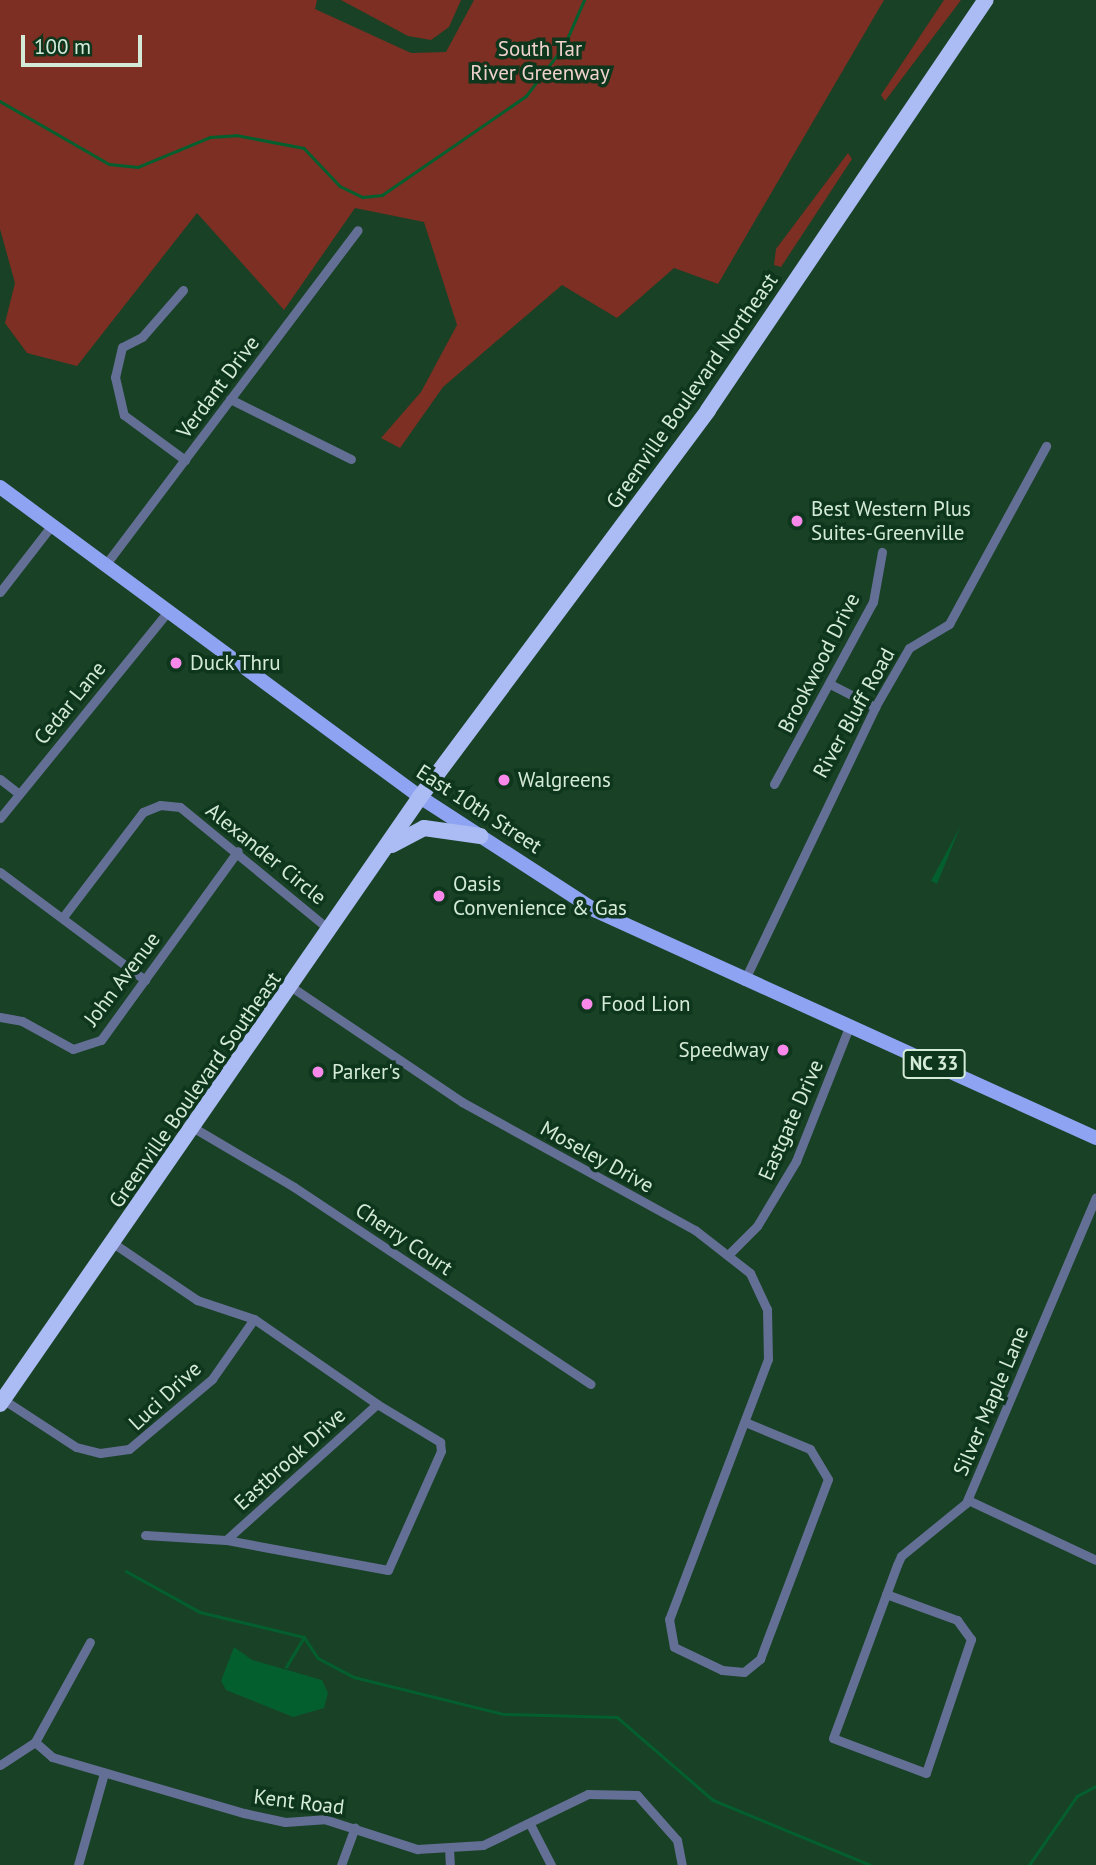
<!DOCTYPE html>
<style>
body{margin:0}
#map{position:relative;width:1096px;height:1865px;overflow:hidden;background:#194126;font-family:"PT Sans",sans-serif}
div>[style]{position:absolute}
.green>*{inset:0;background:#7c2f22}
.water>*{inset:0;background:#045f2e}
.stream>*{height:2.5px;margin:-1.25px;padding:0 1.25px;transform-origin:1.25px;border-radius:1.25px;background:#045f2e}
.street>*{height:9px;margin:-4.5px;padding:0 4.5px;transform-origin:4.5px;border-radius:4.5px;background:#646f95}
.primary>*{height:14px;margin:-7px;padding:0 7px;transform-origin:7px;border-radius:7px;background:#8ea3f2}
.highway>*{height:16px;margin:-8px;padding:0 8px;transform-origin:8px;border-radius:8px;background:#abbbf4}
.dots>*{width:19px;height:19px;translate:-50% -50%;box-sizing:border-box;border:4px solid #0e361c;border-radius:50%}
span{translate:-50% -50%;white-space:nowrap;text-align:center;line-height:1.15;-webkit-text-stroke:7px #0e361c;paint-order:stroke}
.shield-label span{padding:2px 5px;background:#0e361c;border:2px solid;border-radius:5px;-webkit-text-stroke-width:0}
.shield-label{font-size:19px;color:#d5ebda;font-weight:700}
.park-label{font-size:21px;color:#efd2cc}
.street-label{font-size:21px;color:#d5ebda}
.poi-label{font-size:21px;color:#d5ebda}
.left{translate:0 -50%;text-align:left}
.right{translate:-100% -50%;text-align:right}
.scale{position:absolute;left:21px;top:35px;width:121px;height:32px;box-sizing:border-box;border:4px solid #d5ebda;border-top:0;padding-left:9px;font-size:21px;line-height:24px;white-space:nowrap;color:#d5ebda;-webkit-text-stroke:5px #0e361c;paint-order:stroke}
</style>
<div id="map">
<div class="green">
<div style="clip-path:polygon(0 0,317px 0,315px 9px,411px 53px,446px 52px,474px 0,884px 0,718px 284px,674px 268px,617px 318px,562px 285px,443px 387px,400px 448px,381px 438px,421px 392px,457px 325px,424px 222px,355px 208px,284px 310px,197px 213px,77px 366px,27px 353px,5px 323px,15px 283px,0 229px)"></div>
<div style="clip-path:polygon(341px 0,461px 0,449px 27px,431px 40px,408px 36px)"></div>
<div style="clip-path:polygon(944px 0,961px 0,885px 101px,881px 95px)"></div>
<div style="clip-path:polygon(848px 153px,852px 159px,781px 267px,774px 265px,776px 249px)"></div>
</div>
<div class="water">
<div style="clip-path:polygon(961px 825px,937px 884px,931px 881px)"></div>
<div style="clip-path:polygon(234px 1647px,252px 1660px,322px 1680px,328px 1693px,324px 1708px,293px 1717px,226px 1690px,221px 1681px)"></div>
</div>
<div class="stream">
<div style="left:0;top:101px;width:126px;rotate:30deg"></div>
<div style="left:109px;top:164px;width:29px;rotate:6deg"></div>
<div style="left:138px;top:167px;width:78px;rotate:-22.6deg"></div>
<div style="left:210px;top:137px;width:26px;rotate:-4deg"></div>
<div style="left:236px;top:135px;width:69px;rotate:10.8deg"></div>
<div style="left:304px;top:148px;width:52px;rotate:46.5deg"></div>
<div style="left:340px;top:186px;width:25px;rotate:26deg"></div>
<div style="left:363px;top:197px;width:19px;rotate:-6deg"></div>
<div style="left:382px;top:195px;width:175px;rotate:-34.5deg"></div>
<div style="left:526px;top:96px;width:63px;rotate:-52.8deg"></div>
<div style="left:564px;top:46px;width:50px;rotate:-66.5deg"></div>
<div style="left:126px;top:1571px;width:85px;rotate:29deg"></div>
<div style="left:200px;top:1612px;width:107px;rotate:13.5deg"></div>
<div style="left:304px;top:1637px;width:25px;rotate:56deg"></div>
<div style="left:318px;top:1658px;width:41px;rotate:27.8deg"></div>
<div style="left:354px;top:1677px;width:154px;rotate:13.9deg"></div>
<div style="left:504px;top:1714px;width:113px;rotate:1.5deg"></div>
<div style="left:617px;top:1717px;width:127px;rotate:40.8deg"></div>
<div style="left:713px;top:1800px;width:171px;rotate:22.4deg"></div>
<div style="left:286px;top:1667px;width:35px;rotate:-59deg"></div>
<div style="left:1029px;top:1865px;width:84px;rotate:-55.2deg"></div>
<div style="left:1077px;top:1796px;width:21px;rotate:-28deg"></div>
</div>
<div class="street">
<div style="left:183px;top:290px;width:62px;rotate:131.1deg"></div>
<div style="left:142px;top:337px;width:22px;rotate:153deg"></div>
<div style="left:122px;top:347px;width:31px;rotate:103deg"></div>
<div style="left:115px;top:377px;width:39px;rotate:77deg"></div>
<div style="left:124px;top:415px;width:76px;rotate:36.4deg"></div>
<div style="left:230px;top:399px;width:135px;rotate:26.4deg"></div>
<div style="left:106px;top:564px;width:418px;rotate:-53deg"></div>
<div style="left:0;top:592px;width:85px;rotate:-52.2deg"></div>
<div style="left:830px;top:684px;width:51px;rotate:27.1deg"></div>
<div style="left:0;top:779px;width:24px;rotate:38deg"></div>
<div style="left:774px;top:784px;width:207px;rotate:-61.5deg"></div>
<div style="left:873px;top:602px;width:51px;rotate:-79.8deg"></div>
<div style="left:0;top:818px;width:267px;rotate:-50.9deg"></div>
<div style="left:0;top:872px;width:181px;rotate:36.7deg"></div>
<div style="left:63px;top:917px;width:132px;rotate:-52.7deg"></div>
<div style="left:143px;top:812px;width:18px;rotate:-22deg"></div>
<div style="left:160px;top:805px;width:20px;rotate:6deg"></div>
<div style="left:180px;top:807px;width:194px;rotate:39.4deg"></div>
<div style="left:744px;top:981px;width:304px;rotate:-64.4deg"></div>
<div style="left:875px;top:707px;width:68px;rotate:-60deg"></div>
<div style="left:909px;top:648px;width:47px;rotate:-31deg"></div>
<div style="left:949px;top:624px;width:203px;rotate:-61.4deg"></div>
<div style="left:293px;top:988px;width:204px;rotate:34deg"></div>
<div style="left:462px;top:1102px;width:266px;rotate:28.8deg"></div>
<div style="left:695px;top:1230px;width:70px;rotate:38deg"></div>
<div style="left:750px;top:1273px;width:40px;rotate:65deg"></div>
<div style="left:767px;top:1309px;width:50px;rotate:88.9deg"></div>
<div style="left:768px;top:1359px;width:278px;rotate:110.8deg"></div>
<div style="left:669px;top:1619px;width:28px;rotate:80deg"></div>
<div style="left:674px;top:1647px;width:53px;rotate:25.6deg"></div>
<div style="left:722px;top:1670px;width:22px;rotate:5deg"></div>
<div style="left:744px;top:1672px;width:21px;rotate:-39deg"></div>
<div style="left:760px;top:1659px;width:192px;rotate:-69.3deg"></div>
<div style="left:828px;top:1479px;width:35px;rotate:-121deg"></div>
<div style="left:810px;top:1449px;width:70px;rotate:-157.4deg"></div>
<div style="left:0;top:1017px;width:22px;rotate:10deg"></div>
<div style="left:22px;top:1021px;width:58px;rotate:28.8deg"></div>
<div style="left:73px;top:1049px;width:29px;rotate:-18deg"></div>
<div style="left:101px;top:1040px;width:233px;rotate:-54.1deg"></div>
<div style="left:194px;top:1128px;width:116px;rotate:30.5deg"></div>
<div style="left:294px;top:1187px;width:356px;rotate:33.6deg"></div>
<div style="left:113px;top:1243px;width:102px;rotate:34.2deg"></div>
<div style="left:197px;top:1300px;width:60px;rotate:18.4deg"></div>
<div style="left:254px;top:1319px;width:150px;rotate:34.6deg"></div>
<div style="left:730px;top:1253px;width:38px;rotate:-45deg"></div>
<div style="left:757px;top:1226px;width:76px;rotate:-59deg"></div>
<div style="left:796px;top:1161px;width:144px;rotate:-68.4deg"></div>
<div style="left:4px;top:1400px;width:86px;rotate:33.1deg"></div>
<div style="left:76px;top:1447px;width:25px;rotate:14deg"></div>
<div style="left:100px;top:1453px;width:29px;rotate:-8deg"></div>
<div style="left:129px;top:1449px;width:109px;rotate:-40.1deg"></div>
<div style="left:212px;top:1379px;width:73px;rotate:-55deg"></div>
<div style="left:968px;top:1500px;width:141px;rotate:25.1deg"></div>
<div style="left:145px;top:1535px;width:81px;rotate:3.5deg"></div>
<div style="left:226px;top:1540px;width:203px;rotate:-42deg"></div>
<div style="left:377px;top:1404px;width:74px;rotate:31.1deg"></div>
<div style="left:440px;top:1442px;width:9px;rotate:84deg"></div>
<div style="left:441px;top:1451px;width:130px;rotate:114deg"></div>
<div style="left:388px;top:1570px;width:165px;rotate:-169.5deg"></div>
<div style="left:886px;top:1594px;width:76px;rotate:20.1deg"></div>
<div style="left:957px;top:1620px;width:24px;rotate:54deg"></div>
<div style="left:971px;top:1639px;width:141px;rotate:108.6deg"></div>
<div style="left:926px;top:1773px;width:99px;rotate:-159.4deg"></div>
<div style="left:833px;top:1738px;width:184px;rotate:-69.7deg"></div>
<div style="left:897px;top:1565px;width:10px;rotate:-66deg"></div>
<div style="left:901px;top:1556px;width:84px;rotate:-39.2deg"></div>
<div style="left:966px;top:1503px;width:332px;rotate:-67deg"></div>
<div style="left:35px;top:1742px;width:23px;rotate:41deg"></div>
<div style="left:52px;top:1757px;width:200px;rotate:16.3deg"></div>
<div style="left:244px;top:1813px;width:42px;rotate:12.4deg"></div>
<div style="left:285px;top:1822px;width:39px;rotate:-4deg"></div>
<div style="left:324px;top:1819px;width:98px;rotate:17.9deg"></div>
<div style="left:417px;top:1849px;width:66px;rotate:-3.5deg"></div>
<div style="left:483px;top:1845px;width:117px;rotate:-25.9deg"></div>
<div style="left:588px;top:1794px;width:49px;rotate:1.2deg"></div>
<div style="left:637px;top:1795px;width:60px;rotate:48.4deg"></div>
<div style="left:677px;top:1840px;width:25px;rotate:79deg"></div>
<div style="left:0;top:1765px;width:42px;rotate:-33.3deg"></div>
<div style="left:35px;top:1742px;width:114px;rotate:-61.2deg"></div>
<div style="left:531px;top:1826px;width:44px;rotate:62.9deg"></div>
<div style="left:449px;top:1848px;width:17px;rotate:87deg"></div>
<div style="left:78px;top:1865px;width:96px;rotate:-74.2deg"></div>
<div style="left:341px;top:1865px;width:40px;rotate:-69.8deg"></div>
</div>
<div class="primary">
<div style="left:0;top:487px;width:522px;rotate:36.43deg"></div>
<div style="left:420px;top:797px;width:210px;rotate:32.9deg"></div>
<div style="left:596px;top:911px;width:549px;rotate:24.42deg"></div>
</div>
<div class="highway">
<div style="left:392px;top:845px;width:36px;rotate:-28deg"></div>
<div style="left:424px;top:828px;width:57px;rotate:8.1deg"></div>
<div style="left:0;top:1404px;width:738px;rotate:-55.32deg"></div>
<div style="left:420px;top:797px;width:482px;rotate:-53.3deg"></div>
<div style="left:708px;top:410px;width:495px;rotate:-55.9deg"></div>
</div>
<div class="dots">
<div style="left:797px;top:521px;background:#f888ea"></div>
<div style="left:176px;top:663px;background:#f888ea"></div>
<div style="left:504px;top:780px;background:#f888ea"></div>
<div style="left:439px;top:896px;background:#f888ea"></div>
<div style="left:587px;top:1004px;background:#f888ea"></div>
<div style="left:783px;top:1050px;background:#f888ea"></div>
<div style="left:318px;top:1072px;background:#f888ea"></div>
</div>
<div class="shield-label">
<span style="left:934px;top:1064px">NC 33</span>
</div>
<div class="park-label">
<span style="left:540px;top:61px">South Tar<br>River Greenway</span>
</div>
<div class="street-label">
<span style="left:218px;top:387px;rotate:-53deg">Verdant Drive</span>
<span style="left:692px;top:391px;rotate:-55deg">Greenville Boulevard Northeast</span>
<span style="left:819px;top:663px;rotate:-63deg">Brookwood Drive</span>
<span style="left:70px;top:703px;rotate:-51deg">Cedar Lane</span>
<span style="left:854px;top:713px;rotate:-61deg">River Bluff Road</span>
<span style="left:479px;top:809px;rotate:33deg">East 10th Street</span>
<span style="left:266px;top:854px;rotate:39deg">Alexander Circle</span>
<span style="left:122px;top:979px;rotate:-53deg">John Avenue</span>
<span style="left:195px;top:1090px;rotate:-55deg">Greenville Boulevard Southeast</span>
<span style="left:791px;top:1120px;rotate:-66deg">Eastgate Drive</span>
<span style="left:597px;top:1157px;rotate:29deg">Moseley Drive</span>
<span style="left:404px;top:1239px;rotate:34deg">Cherry Court</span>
<span style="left:165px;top:1396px;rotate:-43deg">Luci Drive</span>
<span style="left:991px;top:1401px;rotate:-67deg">Silver Maple Lane</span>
<span style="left:290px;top:1459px;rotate:-42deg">Eastbrook Drive</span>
<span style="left:299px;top:1802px;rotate:7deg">Kent Road</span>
</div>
<div class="poi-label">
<span class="left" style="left:811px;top:521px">Best Western Plus<br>Suites-Greenville</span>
<span class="left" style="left:190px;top:663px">Duck Thru</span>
<span class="left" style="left:518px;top:780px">Walgreens</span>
<span class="left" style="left:453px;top:896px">Oasis<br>Convenience &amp; Gas</span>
<span class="left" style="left:601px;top:1004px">Food Lion</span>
<span class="right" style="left:769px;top:1050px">Speedway</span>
<span class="left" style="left:332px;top:1072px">Parker's</span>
</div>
<div class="scale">100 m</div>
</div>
